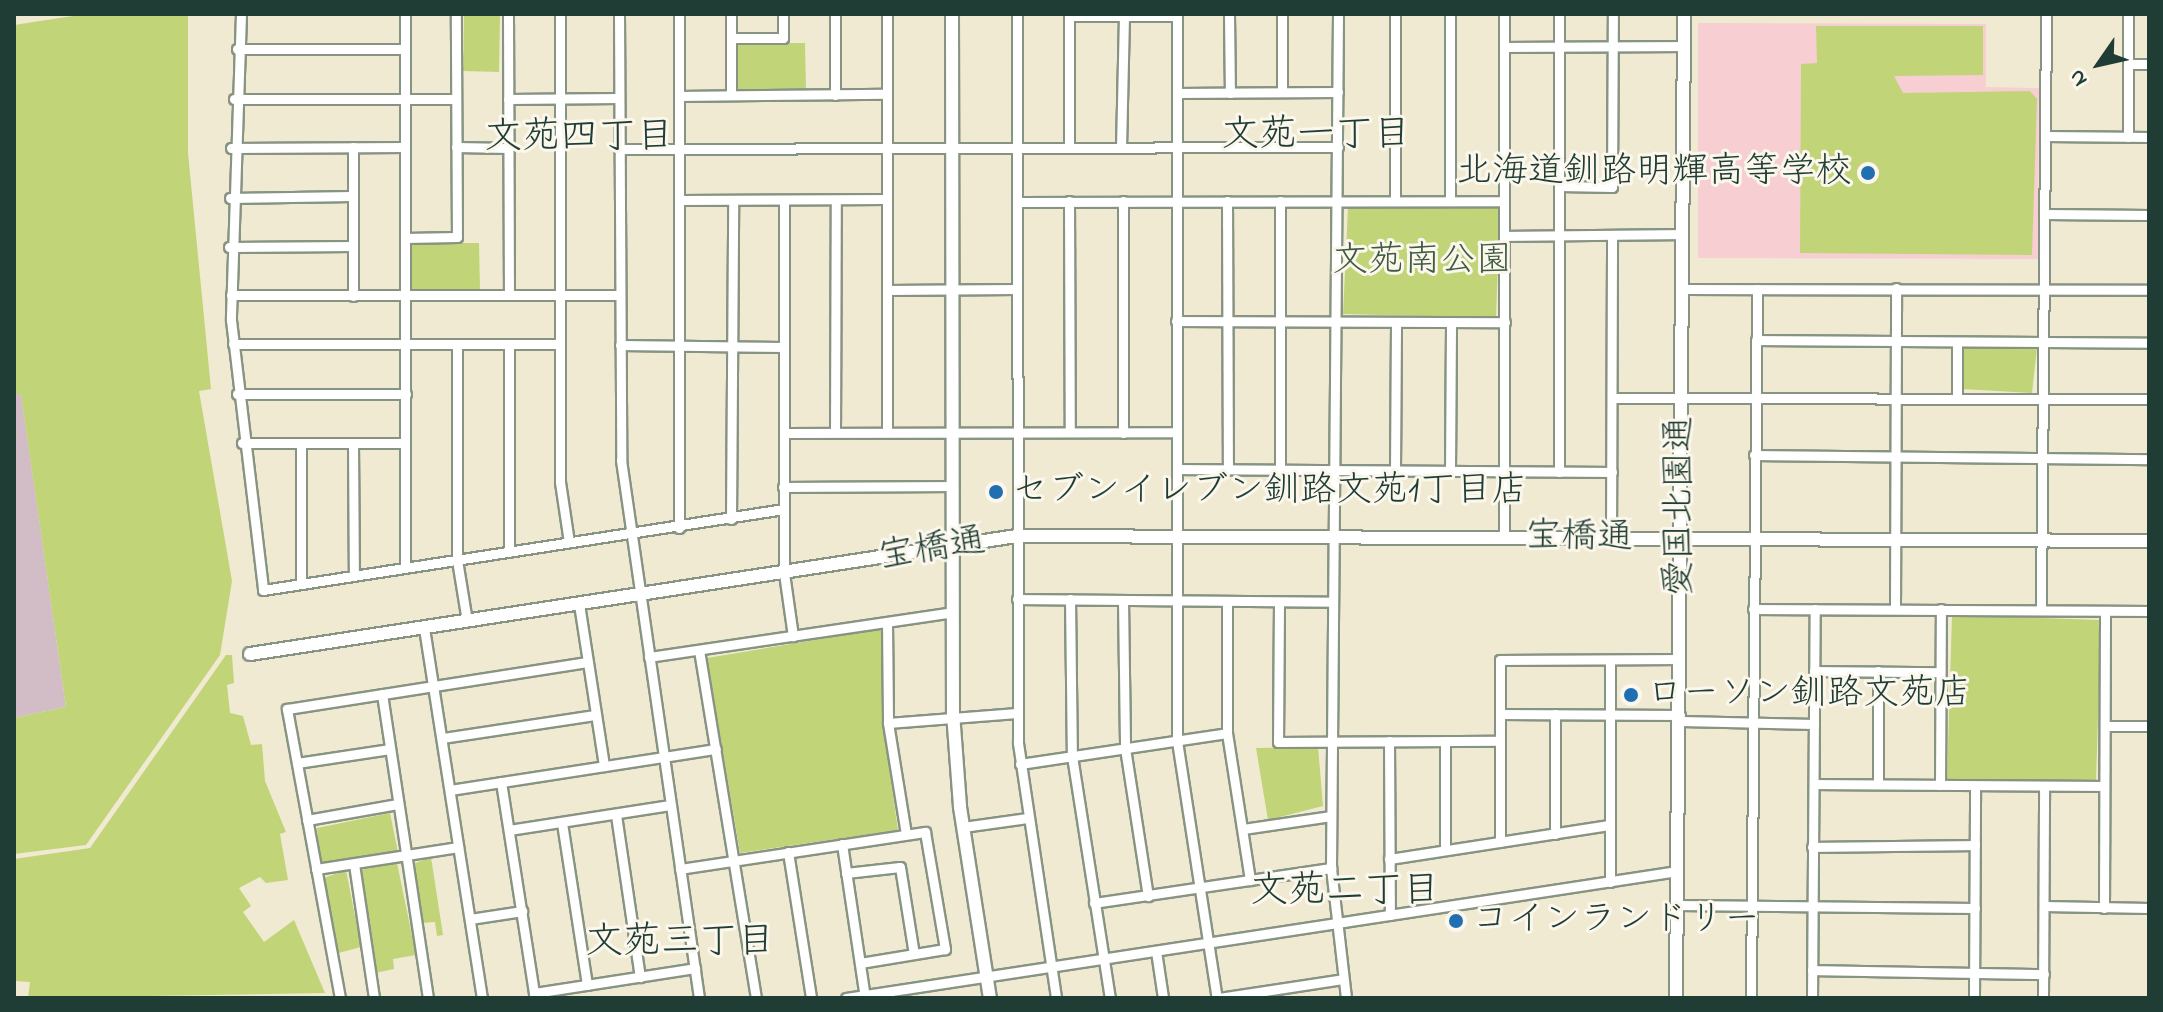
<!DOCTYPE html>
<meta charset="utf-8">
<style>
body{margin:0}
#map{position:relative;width:2163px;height:1012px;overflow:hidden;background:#f1ead2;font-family:"Indie Flower","Klee One",sans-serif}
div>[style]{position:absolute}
.built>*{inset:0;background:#f7cfd2}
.industrial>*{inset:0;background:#d2bdc6}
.green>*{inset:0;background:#c1d478}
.roads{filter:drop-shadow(2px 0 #889483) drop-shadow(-2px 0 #889483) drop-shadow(0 2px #889483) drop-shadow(0 -2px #889483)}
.street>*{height:9px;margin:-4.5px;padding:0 4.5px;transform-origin:4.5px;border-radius:4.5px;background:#fff}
.secondary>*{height:12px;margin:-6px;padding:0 6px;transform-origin:6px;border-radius:6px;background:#fff}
.dots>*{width:22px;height:22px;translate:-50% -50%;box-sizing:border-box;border:4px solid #fbf7ec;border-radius:50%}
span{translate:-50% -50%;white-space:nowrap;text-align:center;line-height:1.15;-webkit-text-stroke:6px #fbf7ec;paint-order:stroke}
.poi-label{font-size:36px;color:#1f3d34}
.right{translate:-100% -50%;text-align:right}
.left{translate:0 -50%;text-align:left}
.park-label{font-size:36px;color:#3f5b42}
.street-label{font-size:36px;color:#1f3d34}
.neighbourhood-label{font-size:38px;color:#1f3d34}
.frame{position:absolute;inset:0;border:16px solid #1f3d34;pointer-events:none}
.north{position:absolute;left:2059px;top:24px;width:80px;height:80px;-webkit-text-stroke:6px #fbf7ec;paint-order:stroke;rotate:236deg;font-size:22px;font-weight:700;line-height:32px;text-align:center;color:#1f3d34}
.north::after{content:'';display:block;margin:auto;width:28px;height:36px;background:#1f3d34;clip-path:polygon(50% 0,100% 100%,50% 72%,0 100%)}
</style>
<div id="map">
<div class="built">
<div style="clip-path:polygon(1698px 23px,1986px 24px,1986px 87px,2039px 88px,2038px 259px,1698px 258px)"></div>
</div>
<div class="industrial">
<div style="clip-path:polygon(21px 393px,66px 707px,14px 718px,14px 395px)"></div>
</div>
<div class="green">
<div style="clip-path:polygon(86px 14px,188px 14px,188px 153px,211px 389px,199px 391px,232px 581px,220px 655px,86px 845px,14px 854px,14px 718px,66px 707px,21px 394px,14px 394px,14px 25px)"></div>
<div style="clip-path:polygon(464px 14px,500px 14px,499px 72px,463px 71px)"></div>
<div style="clip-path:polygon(1816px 26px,1983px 26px,1983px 75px,1894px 76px,1903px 93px,2030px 91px,2037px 99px,2032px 255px,1800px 253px,1801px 64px,1817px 63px)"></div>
<div style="clip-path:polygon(735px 43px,805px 43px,806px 89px,735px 90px)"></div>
<div style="clip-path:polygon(1500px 207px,1496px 318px,1343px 314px,1348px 208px)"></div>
<div style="clip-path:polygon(410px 243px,479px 243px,480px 290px,410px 290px)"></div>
<div style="clip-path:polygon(2037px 348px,2032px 393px,1961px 389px,1962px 349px)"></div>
<div style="clip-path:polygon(1952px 615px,2101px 620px,2096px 781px,1947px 781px)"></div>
<div style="clip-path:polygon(881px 629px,882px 719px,898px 830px,740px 853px,707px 658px)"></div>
<div style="clip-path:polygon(226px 655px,232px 655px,234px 683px,227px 685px,230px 713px,243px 716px,251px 745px,262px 744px,265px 781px,286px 832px,280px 834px,288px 880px,266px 883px,260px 877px,239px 888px,251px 906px,243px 912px,264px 942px,294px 920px,325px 993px,28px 998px,30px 982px,14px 981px,14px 859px,90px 848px)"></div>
<div style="clip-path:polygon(1318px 747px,1323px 806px,1268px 820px,1256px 748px)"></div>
<div style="clip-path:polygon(390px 813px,398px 852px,320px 864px,317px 828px)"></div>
<div style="clip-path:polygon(431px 857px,443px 935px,437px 936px,435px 922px,421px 923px,413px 864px)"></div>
<div style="clip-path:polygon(397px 863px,416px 955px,393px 959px,394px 969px,375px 973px,360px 870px)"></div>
<div style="clip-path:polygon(346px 870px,361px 947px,335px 954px,321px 879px)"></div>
</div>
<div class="roads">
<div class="street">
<div style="left:241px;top:14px;width:306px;rotate:91.9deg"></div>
<div style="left:231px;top:320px;width:272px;rotate:83.2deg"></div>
<div style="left:263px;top:590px;width:527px;rotate:-8.84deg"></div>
<div style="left:405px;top:14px;width:554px;rotate:90deg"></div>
<div style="left:508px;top:14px;width:281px;rotate:89.8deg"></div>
<div style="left:560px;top:14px;width:468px;rotate:90deg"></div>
<div style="left:560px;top:482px;width:61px;rotate:81.5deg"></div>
<div style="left:619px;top:14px;width:446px;rotate:89.7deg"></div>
<div style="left:621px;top:460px;width:544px;rotate:81.75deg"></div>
<div style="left:731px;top:14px;width:81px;rotate:90deg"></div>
<div style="left:835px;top:14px;width:81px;rotate:90deg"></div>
<div style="left:1017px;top:14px;width:729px;rotate:89.92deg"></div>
<div style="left:1018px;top:743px;width:258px;rotate:81.5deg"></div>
<div style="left:1177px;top:14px;width:727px;rotate:90deg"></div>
<div style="left:1177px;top:741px;width:260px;rotate:81.2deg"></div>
<div style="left:1229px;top:14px;width:79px;rotate:89.3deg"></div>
<div style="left:1282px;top:14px;width:78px;rotate:90deg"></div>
<div style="left:1338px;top:14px;width:854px;rotate:90.47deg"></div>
<div style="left:1331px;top:868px;width:131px;rotate:83.4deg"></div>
<div style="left:1450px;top:14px;width:187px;rotate:90deg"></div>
<div style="left:1559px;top:14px;width:458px;rotate:90deg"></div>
<div style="left:2128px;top:14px;width:123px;rotate:90deg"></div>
<div style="left:1069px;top:16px;width:108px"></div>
<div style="left:731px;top:38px;width:52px"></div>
<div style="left:783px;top:38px;width:24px;rotate:-90deg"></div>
<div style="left:1504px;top:47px;width:181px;rotate:-0.3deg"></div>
<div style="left:237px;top:49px;width:168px"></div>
<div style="left:2128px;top:64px;width:21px"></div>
<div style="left:1177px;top:93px;width:161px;rotate:-0.4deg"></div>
<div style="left:679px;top:96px;width:208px;rotate:-0.6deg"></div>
<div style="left:234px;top:99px;width:222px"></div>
<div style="left:508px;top:99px;width:111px;rotate:-0.5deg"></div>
<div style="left:2046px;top:136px;width:103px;rotate:0.6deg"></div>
<div style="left:353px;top:147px;width:149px;rotate:90deg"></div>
<div style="left:456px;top:147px;width:53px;rotate:1.1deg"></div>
<div style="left:231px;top:148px;width:174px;rotate:-0.3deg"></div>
<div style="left:1069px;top:148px;width:134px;rotate:-90deg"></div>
<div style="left:1121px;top:148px;width:132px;rotate:-88.7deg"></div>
<div style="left:620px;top:149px;width:718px;rotate:-0.16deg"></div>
<div style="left:1559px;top:186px;width:53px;rotate:1.1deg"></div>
<div style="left:1612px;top:187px;width:173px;rotate:-89.7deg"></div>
<div style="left:230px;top:198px;width:122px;rotate:-0.9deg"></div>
<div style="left:680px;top:200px;width:207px;rotate:-0.3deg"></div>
<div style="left:784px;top:201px;width:372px;rotate:90deg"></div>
<div style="left:784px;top:573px;width:64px;rotate:81.9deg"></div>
<div style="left:1069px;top:201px;width:231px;rotate:89.8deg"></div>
<div style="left:1123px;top:201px;width:232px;rotate:90deg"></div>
<div style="left:1227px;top:201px;width:268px;rotate:89.8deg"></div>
<div style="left:1280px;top:201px;width:268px;rotate:90deg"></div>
<div style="left:1395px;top:201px;width:187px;rotate:-90deg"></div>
<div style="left:1017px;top:202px;width:487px;rotate:-0.1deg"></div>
<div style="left:2046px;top:214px;width:103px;rotate:0.6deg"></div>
<div style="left:1504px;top:236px;width:179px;rotate:-0.6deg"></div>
<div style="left:405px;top:238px;width:52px;rotate:-1.1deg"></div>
<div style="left:457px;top:237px;width:223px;rotate:-90.3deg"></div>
<div style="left:229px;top:247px;width:124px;rotate:-0.5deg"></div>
<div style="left:1683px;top:289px;width:466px;rotate:0.1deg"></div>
<div style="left:887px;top:290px;width:129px;rotate:-0.4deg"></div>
<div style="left:231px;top:295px;width:389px"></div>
<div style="left:1176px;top:321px;width:329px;rotate:0.2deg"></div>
<div style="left:1756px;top:340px;width:393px;rotate:0.4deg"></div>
<div style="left:233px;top:344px;width:327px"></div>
<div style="left:457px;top:345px;width:215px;rotate:90deg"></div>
<div style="left:457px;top:560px;width:62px;rotate:80.7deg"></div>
<div style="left:620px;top:345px;width:163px;rotate:0.7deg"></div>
<div style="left:237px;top:394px;width:169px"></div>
<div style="left:1613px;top:398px;width:536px;rotate:0.11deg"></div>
<div style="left:1957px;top:398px;width:55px;rotate:-90deg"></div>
<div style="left:835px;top:432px;width:232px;rotate:-89.8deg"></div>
<div style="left:887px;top:432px;width:418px;rotate:-90deg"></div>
<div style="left:784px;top:433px;width:393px;rotate:-0.1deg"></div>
<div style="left:242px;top:443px;width:163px"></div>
<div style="left:301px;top:444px;width:139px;rotate:90deg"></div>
<div style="left:353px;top:444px;width:132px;rotate:89.6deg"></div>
<div style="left:1754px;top:455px;width:395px;rotate:0.6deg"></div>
<div style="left:1177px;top:469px;width:435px;rotate:0.4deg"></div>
<div style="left:1395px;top:470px;width:148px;rotate:-89.6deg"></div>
<div style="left:1450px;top:470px;width:148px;rotate:-89.6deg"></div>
<div style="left:783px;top:487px;width:170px;rotate:-0.3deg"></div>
<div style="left:731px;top:519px;width:319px;rotate:-89.6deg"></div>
<div style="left:679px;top:528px;width:514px;rotate:-90deg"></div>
<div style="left:1504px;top:537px;width:523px;rotate:-90deg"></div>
<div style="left:1611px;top:539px;width:303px;rotate:-89.8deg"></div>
<div style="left:509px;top:552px;width:207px;rotate:-90deg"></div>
<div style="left:1017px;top:599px;width:314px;rotate:0.5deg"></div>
<div style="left:1070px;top:599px;width:157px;rotate:89.3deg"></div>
<div style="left:1072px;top:756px;width:245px;rotate:81.1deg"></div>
<div style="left:1123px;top:600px;width:148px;rotate:89.2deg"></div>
<div style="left:1125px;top:748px;width:150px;rotate:81.2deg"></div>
<div style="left:1227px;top:601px;width:132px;rotate:90deg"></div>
<div style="left:1227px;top:733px;width:149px;rotate:81.1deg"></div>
<div style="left:1279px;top:602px;width:140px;rotate:90.4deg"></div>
<div style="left:1278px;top:742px;width:221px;rotate:-0.3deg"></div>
<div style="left:579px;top:604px;width:164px;rotate:81.2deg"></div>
<div style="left:1895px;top:608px;width:320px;rotate:-89.8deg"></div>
<div style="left:1753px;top:609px;width:396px;rotate:0.3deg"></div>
<div style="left:2041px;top:610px;width:596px;rotate:-89.52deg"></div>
<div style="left:887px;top:623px;width:100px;rotate:89.4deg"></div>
<div style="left:888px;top:723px;width:112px;rotate:80.8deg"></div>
<div style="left:424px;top:628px;width:375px;rotate:81.1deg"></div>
<div style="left:699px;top:650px;width:353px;rotate:80.7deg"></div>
<div style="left:649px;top:657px;width:307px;rotate:-8.4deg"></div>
<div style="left:1610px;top:660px;width:222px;rotate:90deg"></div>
<div style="left:1814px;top:671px;width:125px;rotate:0.5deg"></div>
<div style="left:382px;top:694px;width:307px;rotate:81.4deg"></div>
<div style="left:1500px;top:714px;width:180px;rotate:0.3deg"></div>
<div style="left:1681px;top:721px;width:133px;rotate:1.3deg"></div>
<div style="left:888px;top:723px;width:129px;rotate:-4.4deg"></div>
<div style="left:2105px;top:726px;width:44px"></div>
<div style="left:443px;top:738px;width:154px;rotate:-8.6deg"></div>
<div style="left:1389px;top:741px;width:174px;rotate:89.7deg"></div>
<div style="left:297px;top:763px;width:94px;rotate:-8.6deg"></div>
<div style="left:1020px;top:764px;width:209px;rotate:-8.5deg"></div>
<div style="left:501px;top:782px;width:219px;rotate:81.1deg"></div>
<div style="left:1814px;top:784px;width:290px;rotate:0.4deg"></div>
<div style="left:1878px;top:784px;width:113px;rotate:-90deg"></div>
<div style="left:1940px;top:785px;width:176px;rotate:-89.7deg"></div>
<div style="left:450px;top:790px;width:269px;rotate:-8.8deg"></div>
<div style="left:616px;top:815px;width:164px;rotate:81.6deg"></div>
<div style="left:307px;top:820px;width:92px;rotate:-10deg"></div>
<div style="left:562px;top:823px;width:164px;rotate:81.2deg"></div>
<div style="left:963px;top:827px;width:65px;rotate:-8deg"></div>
<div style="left:1243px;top:829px;width:89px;rotate:-8.4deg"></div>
<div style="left:509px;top:830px;width:163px;rotate:-8.8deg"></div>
<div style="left:1555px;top:834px;width:120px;rotate:-90deg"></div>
<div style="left:1500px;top:842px;width:182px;rotate:-90deg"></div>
<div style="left:1500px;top:660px;width:180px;rotate:-0.3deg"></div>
<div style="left:842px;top:844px;width:156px;rotate:81.5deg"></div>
<div style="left:1812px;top:847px;width:163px;rotate:-0.7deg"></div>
<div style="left:1445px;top:850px;width:109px;rotate:-90deg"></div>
<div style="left:788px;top:852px;width:148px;rotate:81deg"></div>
<div style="left:1389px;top:859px;width:223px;rotate:-8.8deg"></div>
<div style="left:354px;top:864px;width:135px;rotate:81.5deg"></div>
<div style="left:316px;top:869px;width:144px;rotate:-8.8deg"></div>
<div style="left:680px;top:869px;width:248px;rotate:-8.6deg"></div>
<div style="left:925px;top:832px;width:119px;rotate:80.3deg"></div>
<div style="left:945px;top:949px;width:86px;rotate:170.6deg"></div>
<div style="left:846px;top:873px;width:54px;rotate:-6.3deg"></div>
<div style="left:900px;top:867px;width:88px;rotate:80.9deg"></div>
<div style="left:1094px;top:903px;width:240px;rotate:-8.4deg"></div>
<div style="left:1677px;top:905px;width:298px;rotate:0.6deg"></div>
<div style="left:2044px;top:906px;width:105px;rotate:1.1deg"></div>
<div style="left:2104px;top:908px;width:297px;rotate:-89.8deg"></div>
<div style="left:470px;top:919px;width:53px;rotate:-8.7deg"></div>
<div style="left:1156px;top:951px;width:48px;rotate:81.5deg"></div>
<div style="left:1812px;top:970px;width:232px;rotate:1deg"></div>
<div style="left:534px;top:993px;width:163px;rotate:-8.8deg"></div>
<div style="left:340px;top:998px;width:294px;rotate:-100.4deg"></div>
<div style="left:287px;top:709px;width:304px;rotate:-8.9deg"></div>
<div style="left:846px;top:998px;width:841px;rotate:-8.69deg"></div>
<div style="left:1219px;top:998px;width:125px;rotate:-8.7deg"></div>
<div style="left:1751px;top:998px;width:709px;rotate:-89.52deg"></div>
<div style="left:1812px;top:998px;width:389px;rotate:-89.6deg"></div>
<div style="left:1974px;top:998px;width:212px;rotate:-89.7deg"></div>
<div style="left:2043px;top:998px;width:211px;rotate:-89.7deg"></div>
</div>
<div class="secondary">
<div style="left:952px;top:14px;width:699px;rotate:89.92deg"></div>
<div style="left:953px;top:713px;width:94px;rotate:85.7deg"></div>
<div style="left:960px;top:807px;width:193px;rotate:81.1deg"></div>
<div style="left:250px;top:654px;width:776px;rotate:-8.75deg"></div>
<div style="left:1017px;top:536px;width:1132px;rotate:0.25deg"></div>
<div style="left:1676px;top:998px;width:984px;rotate:-89.53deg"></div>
</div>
</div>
<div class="dots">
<div style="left:1868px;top:173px;background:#1f6fb2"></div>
<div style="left:996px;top:492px;background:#1f6fb2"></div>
<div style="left:1631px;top:695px;background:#1f6fb2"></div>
<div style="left:1456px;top:921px;background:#1f6fb2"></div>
</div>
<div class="poi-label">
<span class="right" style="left:1852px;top:173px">北海道釧路明輝高等学校</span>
<span class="left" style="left:1012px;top:492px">セブンイレブン釧路文苑1丁目店</span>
<span class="left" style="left:1647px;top:695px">ローソン釧路文苑店</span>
<span class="left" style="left:1472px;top:921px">コインランドリー</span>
</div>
<div class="park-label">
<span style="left:1422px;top:262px">文苑南公園</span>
</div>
<div class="street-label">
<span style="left:1681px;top:506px;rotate:-90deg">愛国北園通</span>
<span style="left:1579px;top:538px;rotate:1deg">宝橋通</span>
<span style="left:932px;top:550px;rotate:-9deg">宝橋通</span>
</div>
<div class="neighbourhood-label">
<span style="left:1316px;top:137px">文苑一丁目</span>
<span style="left:579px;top:139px">文苑四丁目</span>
<span style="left:1345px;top:893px">文苑二丁目</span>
<span style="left:680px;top:944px">文苑三丁目</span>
</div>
<div class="frame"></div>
<div class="north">N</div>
</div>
